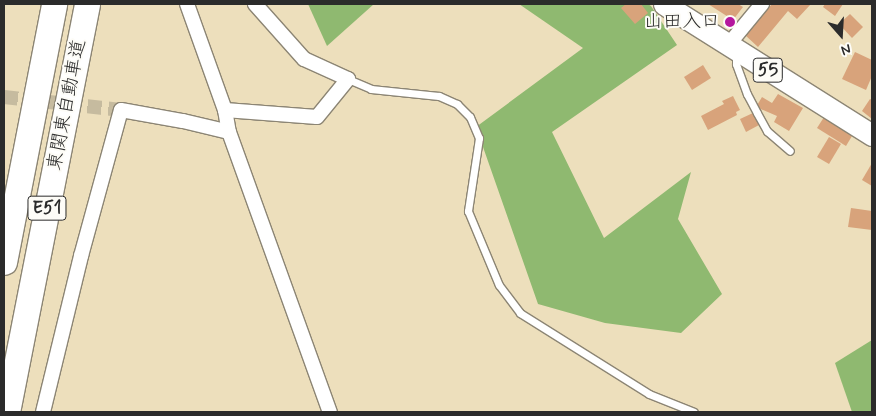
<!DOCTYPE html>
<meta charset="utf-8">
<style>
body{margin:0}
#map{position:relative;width:876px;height:416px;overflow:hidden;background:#eddfbc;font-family:Mynerve,"Klee One",sans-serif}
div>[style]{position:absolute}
.forest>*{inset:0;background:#8fb970}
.building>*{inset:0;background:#d8a37b}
.minor-tunnel>*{height:14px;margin-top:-7px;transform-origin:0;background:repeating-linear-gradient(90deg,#c6bb9f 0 14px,transparent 0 21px)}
.roads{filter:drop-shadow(1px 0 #8c8574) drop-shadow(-1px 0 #8c8574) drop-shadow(0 1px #8c8574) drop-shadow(0 -1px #8c8574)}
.service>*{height:7px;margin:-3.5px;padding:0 3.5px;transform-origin:3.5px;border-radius:3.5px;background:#fff}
.minor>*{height:14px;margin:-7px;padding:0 7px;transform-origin:7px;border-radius:7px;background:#fff}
.primary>*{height:21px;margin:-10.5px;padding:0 10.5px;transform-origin:10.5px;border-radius:10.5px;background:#fff}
.motorway>*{height:25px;margin:-12.5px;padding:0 12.5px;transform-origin:12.5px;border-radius:12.5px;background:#fff}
.dots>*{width:14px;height:14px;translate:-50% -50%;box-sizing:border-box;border:2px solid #fdfcf7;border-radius:50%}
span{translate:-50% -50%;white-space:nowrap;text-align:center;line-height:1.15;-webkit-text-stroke:4px #fdfcf7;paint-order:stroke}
.shield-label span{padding:1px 4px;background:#fdfcf7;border:1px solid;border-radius:4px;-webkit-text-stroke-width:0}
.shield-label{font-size:18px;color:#2b2b2b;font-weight:700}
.poi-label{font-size:19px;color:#2b2b2b}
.right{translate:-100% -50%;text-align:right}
.street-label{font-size:19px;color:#2b2b2b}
.frame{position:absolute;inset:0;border:5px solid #2b2b2b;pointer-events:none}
.north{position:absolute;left:816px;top:10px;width:50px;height:50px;-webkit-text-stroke:4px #fdfcf7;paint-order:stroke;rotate:161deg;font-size:14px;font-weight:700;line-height:20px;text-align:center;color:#2b2b2b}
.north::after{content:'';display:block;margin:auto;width:18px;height:22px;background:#2b2b2b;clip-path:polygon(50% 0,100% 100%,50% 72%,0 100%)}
</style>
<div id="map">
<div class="forest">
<div style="clip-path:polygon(308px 4px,374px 4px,327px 46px)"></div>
<div style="clip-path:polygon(519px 4px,648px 4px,651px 6px,677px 45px,552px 132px,604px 238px,691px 172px,678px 219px,722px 294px,681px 333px,605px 323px,538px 304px,476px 127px,583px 48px)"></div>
<div style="clip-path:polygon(872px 340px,872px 412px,852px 412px,835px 363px)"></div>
</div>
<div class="building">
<div style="clip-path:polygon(626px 4px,641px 4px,648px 13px,635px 24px,621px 8px)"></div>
<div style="clip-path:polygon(708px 4px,738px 4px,743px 7px,733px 20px)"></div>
<div style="clip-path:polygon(772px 4px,811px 4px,797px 19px,788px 11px,758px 47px,745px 35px)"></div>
<div style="clip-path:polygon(825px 4px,843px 4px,835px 16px,823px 7px)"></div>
<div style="clip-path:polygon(850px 14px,863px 27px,852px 38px,839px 24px)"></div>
<div style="clip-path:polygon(855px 52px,872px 60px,872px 76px,866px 90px,842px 79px)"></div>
<div style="clip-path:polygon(703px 65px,711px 78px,692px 90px,684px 77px)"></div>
<div style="clip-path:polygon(778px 94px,803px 108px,789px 131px,774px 122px,777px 116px,756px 107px,762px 97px,772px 103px)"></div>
<div style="clip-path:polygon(733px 96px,740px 110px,736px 112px,737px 115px,708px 130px,701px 116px,724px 104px,722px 101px)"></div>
<div style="clip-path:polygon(870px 99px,872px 100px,872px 119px,862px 111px)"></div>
<div style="clip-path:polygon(753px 113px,759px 125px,746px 132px,740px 119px)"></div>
<div style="clip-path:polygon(826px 114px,855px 131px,846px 146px,817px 128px)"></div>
<div style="clip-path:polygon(829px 137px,841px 144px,829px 164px,817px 157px)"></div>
<div style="clip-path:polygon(872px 163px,872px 186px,862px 180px)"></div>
<div style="clip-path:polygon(851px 208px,872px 211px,872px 230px,848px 227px)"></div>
</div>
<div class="minor-tunnel">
<div style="left:4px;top:97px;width:118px;rotate:6.3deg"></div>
</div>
<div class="roads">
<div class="service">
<div style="left:736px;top:54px;width:10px;rotate:90deg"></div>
<div style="left:736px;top:64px;width:32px;rotate:70deg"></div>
<div style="left:747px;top:94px;width:21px;rotate:62deg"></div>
<div style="left:757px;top:113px;width:21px;rotate:61deg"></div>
<div style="left:767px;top:131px;width:30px;rotate:41deg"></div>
<div style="left:348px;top:79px;width:25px;rotate:23deg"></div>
<div style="left:371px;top:89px;width:68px;rotate:5.9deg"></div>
<div style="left:439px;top:96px;width:20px;rotate:24deg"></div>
<div style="left:457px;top:104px;width:18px;rotate:45deg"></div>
<div style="left:470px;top:117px;width:23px;rotate:67deg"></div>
<div style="left:479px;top:138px;width:74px;rotate:98.6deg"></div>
<div style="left:468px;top:211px;width:80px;rotate:67.3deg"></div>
<div style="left:499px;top:285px;width:35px;rotate:53deg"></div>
<div style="left:520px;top:313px;width:152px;rotate:32.1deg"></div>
<div style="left:649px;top:394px;width:48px;rotate:21.8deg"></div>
</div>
<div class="minor">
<div style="left:187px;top:4px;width:113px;rotate:70.3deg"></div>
<div style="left:225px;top:110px;width:22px;rotate:80deg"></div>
<div style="left:229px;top:132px;width:298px;rotate:70.2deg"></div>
<div style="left:729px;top:44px;width:52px;rotate:-50.5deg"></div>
<div style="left:225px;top:110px;width:92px;rotate:4.4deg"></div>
<div style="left:317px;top:117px;width:49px;rotate:-50.8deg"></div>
<div style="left:348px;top:79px;width:48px;rotate:-155.6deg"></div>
<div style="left:304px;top:59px;width:74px;rotate:-131.7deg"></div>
<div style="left:43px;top:412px;width:161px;rotate:-76.3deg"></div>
<div style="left:81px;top:256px;width:151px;rotate:-74.7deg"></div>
<div style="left:121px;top:110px;width:63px;rotate:10.1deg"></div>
<div style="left:183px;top:121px;width:47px;rotate:13.4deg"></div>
</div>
<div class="primary">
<div style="left:664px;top:4px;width:246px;rotate:32.2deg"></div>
</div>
<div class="motorway">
<div style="left:4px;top:262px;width:263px;rotate:-79deg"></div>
<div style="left:7px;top:412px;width:416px;rotate:-78.9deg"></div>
</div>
</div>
<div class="dots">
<div style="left:730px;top:22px;background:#b5179e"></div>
</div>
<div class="shield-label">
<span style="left:768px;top:70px">55</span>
<span style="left:47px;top:208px">E51</span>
</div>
<div class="poi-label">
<span class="right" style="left:720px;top:22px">山田入口</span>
</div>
<div class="street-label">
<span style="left:67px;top:105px;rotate:-79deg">東関東自動車道</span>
</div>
<div class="frame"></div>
<div class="north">N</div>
</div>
